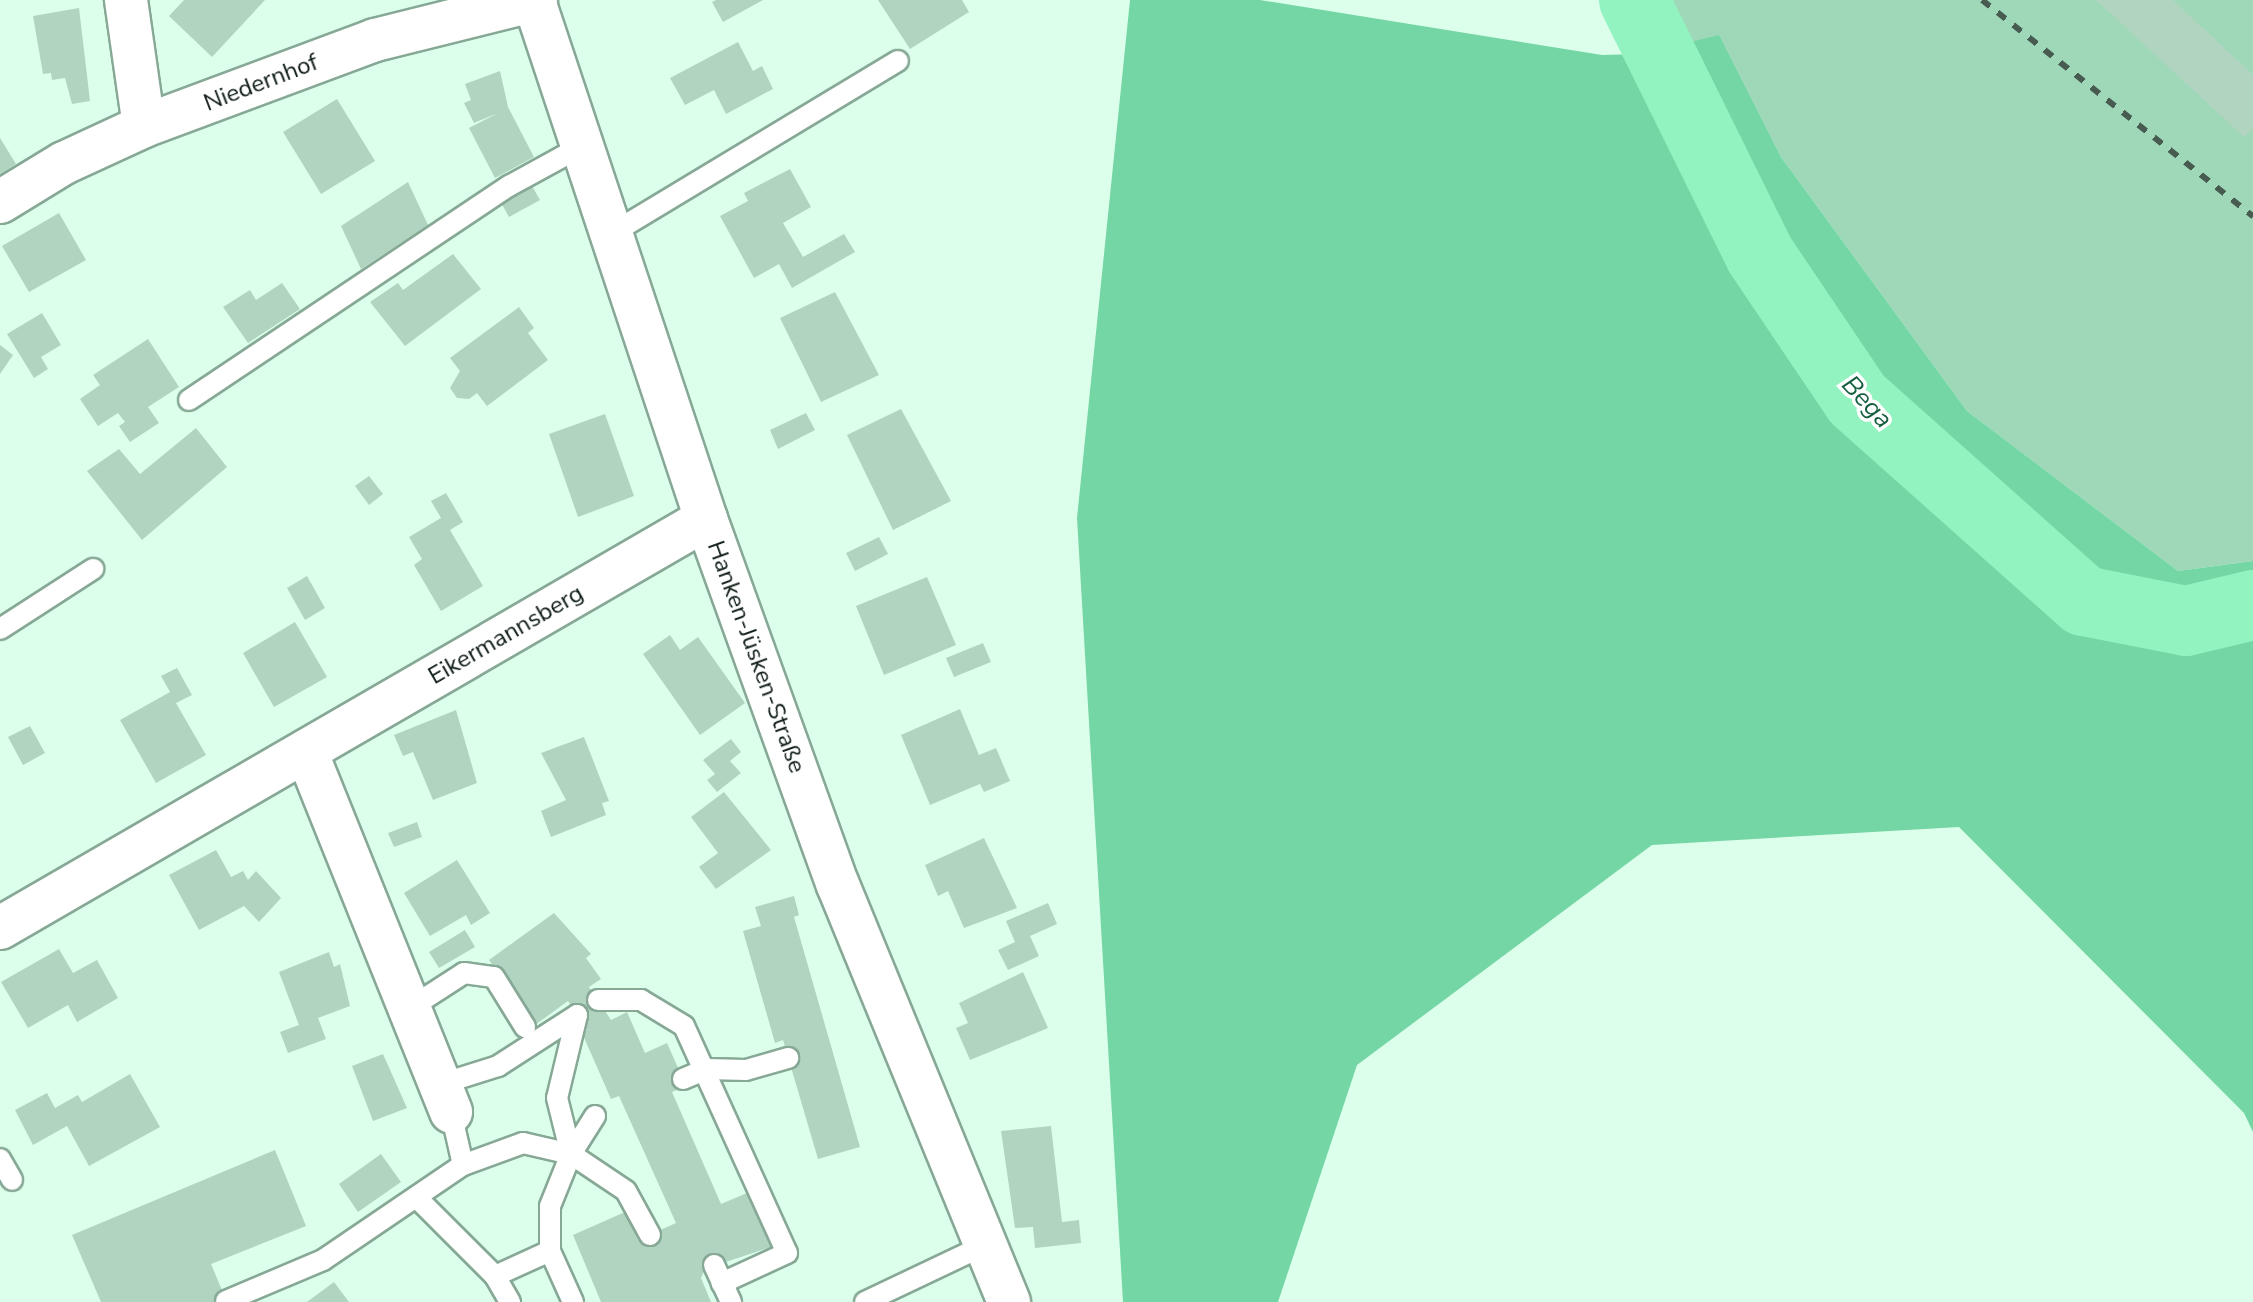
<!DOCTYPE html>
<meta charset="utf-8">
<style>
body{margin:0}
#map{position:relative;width:2253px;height:1302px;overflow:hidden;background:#dbffea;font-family:"Nunito Sans",sans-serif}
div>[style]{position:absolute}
.green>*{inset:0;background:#9fd8b8}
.forest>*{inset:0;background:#75d6a5}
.river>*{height:70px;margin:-35px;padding:0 35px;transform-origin:35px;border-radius:35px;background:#92f3c0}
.building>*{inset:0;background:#b1d4c0}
.roads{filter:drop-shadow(2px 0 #86a895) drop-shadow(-2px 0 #86a895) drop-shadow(0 2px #86a895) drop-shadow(0 -2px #86a895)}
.lane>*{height:20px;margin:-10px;padding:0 10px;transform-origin:10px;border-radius:10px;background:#fff}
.street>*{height:42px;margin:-21px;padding:0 21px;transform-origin:21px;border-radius:21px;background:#fff}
.rail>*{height:6px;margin-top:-3px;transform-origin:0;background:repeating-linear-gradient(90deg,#475b50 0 10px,transparent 0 20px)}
span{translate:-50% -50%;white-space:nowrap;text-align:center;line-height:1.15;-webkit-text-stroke:7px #fff;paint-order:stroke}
.street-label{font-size:24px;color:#0d1a13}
.water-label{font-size:26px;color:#145f3f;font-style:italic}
</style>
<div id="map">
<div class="green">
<div style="clip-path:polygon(1626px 0,2253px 0,2253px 561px,2178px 571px,1967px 411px,1781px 157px,1719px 36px,1640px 54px)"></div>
</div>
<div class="forest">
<div style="clip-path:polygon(1130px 0,1260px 0,1602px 55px,1640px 54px,1719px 35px,1781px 157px,1967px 411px,2178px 571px,2253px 561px,2253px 1132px,2244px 1113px,1959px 827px,1652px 845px,1357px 1065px,1278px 1302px,1123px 1302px,1077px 518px)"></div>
</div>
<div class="river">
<div style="left:1634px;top:0;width:284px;rotate:63.7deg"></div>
<div style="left:1760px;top:255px;width:174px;rotate:56deg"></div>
<div style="left:1857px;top:399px;width:304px;rotate:41.7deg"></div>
<div style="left:2084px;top:601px;width:104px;rotate:11.1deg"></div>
<div style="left:2186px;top:621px;width:69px;rotate:-13.4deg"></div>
</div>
<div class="building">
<div style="clip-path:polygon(184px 0,265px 0,212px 57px,169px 16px)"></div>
<div style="clip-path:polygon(763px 0,723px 22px,712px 2px,716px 0)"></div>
<div style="clip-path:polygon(878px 0,962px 0,969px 12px,910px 49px)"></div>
<div style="clip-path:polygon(2096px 0,2173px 0,2253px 75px,2253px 129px,2244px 137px)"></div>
<div style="clip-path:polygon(79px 8px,90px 101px,72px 104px,65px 78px,52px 80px,51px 73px,43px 74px,33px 16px)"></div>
<div style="clip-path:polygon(738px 42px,753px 71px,762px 66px,773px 89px,726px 114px,714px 90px,685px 105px,670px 78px)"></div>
<div style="clip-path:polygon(500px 71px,508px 107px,534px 157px,495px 178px,469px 128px,498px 113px,474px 123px,464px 103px,471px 100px,465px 84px)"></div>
<div style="clip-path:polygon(337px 99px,375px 161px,321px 194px,283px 132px)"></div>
<div style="clip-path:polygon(0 138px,16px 164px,0 174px)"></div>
<div style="clip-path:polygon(790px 169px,811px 207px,783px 223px,803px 257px,844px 234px,855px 252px,792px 288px,779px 264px,754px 278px,720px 216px,748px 201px,744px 193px)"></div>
<div style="clip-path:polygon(528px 179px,540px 200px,509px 217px,499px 199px)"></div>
<div style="clip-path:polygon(408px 182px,428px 225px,361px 269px,341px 226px)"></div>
<div style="clip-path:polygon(59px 213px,86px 260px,29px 292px,2px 246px)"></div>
<div style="clip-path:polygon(453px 254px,481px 289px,405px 346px,370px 302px,398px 283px,403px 290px)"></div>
<div style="clip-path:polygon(282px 283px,300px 309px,248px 343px,223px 307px,250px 290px,256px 300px)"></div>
<div style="clip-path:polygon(835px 292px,879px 375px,821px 402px,780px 318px)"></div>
<div style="clip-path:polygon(519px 307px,534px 328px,528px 333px,548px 360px,487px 406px,477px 393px,469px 399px,457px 398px,450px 388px,460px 371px,450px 358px)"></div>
<div style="clip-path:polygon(42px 313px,61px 345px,41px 357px,48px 369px,34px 378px,7px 334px)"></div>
<div style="clip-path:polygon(148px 339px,179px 387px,148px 407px,159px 423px,130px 442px,119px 426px,125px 422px,118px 413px,98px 426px,80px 399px,100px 385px,93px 375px)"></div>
<div style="clip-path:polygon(0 345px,13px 355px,0 374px)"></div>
<div style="clip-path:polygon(901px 409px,951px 501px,893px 530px,847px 435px)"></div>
<div style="clip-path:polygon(806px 413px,815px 430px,778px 449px,770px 430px)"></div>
<div style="clip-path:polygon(605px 414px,634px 496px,578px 517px,549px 434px)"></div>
<div style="clip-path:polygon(196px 428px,227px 467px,142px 540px,87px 471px,119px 449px,140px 474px)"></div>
<div style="clip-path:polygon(369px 476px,383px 494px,369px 505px,355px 486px)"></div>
<div style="clip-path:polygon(446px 493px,463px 522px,450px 530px,483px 586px,441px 611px,414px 565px,422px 559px,409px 537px,441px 518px,431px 501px)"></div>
<div style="clip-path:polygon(879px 537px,888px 554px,855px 571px,846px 553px)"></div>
<div style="clip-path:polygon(307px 576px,325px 608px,305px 620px,287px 588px)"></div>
<div style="clip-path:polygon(927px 577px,956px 645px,884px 675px,856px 606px)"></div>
<div style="clip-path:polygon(295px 622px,327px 677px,274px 707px,243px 653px)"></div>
<div style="clip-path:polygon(670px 635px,680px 650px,698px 637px,745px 703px,700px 735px,643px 654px)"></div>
<div style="clip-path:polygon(983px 643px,991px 662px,954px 677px,946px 658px)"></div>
<div style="clip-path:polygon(177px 668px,192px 695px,176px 703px,206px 755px,156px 783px,120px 720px,170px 692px,161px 676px)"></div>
<div style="clip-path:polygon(960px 709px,979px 755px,996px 748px,1010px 781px,984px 792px,980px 784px,930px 805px,901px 735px)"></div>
<div style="clip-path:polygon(456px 710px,477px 783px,433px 800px,413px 752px,403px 756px,394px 735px)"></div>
<div style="clip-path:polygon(30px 726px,45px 753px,23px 765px,8px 737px)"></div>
<div style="clip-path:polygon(584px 737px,609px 801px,602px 803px,606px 815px,551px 837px,541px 811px,566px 800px,541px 753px)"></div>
<div style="clip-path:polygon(731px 739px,741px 752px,730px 761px,741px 773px,717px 792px,707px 780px,715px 774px,703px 760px)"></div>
<div style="clip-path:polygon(724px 792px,771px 850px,716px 889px,699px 867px,718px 853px,691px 817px)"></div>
<div style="clip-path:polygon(417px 822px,422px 837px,394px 847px,388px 833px)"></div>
<div style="clip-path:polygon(984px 838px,1017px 908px,964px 928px,948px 891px,938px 896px,925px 865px)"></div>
<div style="clip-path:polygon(216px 850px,231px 877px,243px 871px,248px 880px,256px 871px,281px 898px,259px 922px,244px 906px,199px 930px,169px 875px)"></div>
<div style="clip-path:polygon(457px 860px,490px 913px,471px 925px,466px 915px,430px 936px,404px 893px)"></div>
<div style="clip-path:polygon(794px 896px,799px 915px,794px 917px,860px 1147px,818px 1159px,783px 1040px,775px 1043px,743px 931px,761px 926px,755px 907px)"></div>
<div style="clip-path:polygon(1048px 903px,1057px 924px,1030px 936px,1039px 956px,1008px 970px,998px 950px,1015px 942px,1006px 921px)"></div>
<div style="clip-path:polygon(554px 913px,591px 954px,586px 958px,601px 979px,589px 987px,611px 1020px,627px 1012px,645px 1053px,667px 1043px,686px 1086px,672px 1092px,721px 1204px,747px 1193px,771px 1247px,705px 1269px,701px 1278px,711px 1302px,601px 1302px,573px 1235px,625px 1212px,638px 1240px,676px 1223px,619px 1096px,611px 1099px,582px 1033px,587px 1030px,568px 1001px,535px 1025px,489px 960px)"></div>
<div style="clip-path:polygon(465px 930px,475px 947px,439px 968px,429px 952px)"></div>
<div style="clip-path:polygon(59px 949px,73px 973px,97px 960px,118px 998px,77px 1022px,68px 1005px,28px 1028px,1px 982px)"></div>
<div style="clip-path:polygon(329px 952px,334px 967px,340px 964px,350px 1006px,318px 1018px,326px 1039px,288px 1053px,280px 1032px,299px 1025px,279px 972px)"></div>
<div style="clip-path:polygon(1023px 972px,1048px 1028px,970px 1060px,956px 1028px,968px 1023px,959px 1003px)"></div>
<div style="clip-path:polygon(383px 1054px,407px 1108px,373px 1121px,352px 1066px)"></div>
<div style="clip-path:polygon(130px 1074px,160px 1127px,89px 1166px,67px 1126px,33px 1145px,15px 1110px,47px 1093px,55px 1108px,78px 1095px,82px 1102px)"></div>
<div style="clip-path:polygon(1051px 1126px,1062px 1222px,1079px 1220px,1081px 1243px,1035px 1248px,1033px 1227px,1015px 1228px,1001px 1131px)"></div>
<div style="clip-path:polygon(275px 1150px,306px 1226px,211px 1264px,227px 1302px,101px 1302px,72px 1235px)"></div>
<div style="clip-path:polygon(381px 1154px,401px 1182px,358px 1212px,339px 1184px)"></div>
<div style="clip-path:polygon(334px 1282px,349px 1302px,307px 1302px)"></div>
</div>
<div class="roads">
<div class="lane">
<div style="left:611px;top:234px;width:335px;rotate:-31.1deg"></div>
<div style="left:189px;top:400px;width:385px;rotate:-33.8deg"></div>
<div style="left:509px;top:186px;width:83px;rotate:-28.7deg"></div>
<div style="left:0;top:629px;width:111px;rotate:-32.8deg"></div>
<div style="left:598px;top:1000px;width:43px"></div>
<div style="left:641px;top:1000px;width:50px;rotate:31.2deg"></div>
<div style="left:684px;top:1026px;width:249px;rotate:65.6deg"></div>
<div style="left:787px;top:1253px;width:72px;rotate:155.2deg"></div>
<div style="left:410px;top:1008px;width:64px;rotate:-32.9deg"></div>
<div style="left:464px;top:973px;width:30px;rotate:8deg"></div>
<div style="left:494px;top:977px;width:59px;rotate:58.2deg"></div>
<div style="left:577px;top:1015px;width:85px;rotate:103.5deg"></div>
<div style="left:557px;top:1098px;width:58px;rotate:76deg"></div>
<div style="left:571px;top:1154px;width:45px;rotate:-57.7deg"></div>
<div style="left:683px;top:1079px;width:25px;rotate:-23deg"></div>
<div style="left:706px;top:1069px;width:40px;rotate:1.4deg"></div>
<div style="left:746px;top:1070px;width:44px;rotate:-15.9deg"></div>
<div style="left:441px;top:1084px;width:60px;rotate:-17.5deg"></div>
<div style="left:498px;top:1066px;width:94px;rotate:-32.8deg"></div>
<div style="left:571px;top:1154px;width:56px;rotate:112deg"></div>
<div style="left:550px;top:1206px;width:45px;rotate:90deg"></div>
<div style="left:550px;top:1251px;width:56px;rotate:65.7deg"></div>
<div style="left:0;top:1159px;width:24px;rotate:60deg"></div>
<div style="left:463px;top:1165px;width:64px;rotate:-20.1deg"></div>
<div style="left:523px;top:1143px;width:49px;rotate:12.9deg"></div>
<div style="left:571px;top:1154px;width:66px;rotate:33.9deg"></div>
<div style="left:626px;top:1191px;width:50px;rotate:61.4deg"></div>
<div style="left:416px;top:1197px;width:112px;rotate:45deg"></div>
<div style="left:495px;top:1276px;width:30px;rotate:60deg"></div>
<div style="left:714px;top:1265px;width:41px;rotate:65.3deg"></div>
<div style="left:495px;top:1276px;width:60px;rotate:-24.4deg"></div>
<div style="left:226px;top:1301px;width:105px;rotate:-22.9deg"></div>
<div style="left:323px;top:1260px;width:169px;rotate:-34.2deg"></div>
<div style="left:463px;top:1165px;width:54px;rotate:-102.8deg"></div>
<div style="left:865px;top:1302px;width:131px;rotate:-25.4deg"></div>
</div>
<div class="street">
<div style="left:126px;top:0;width:127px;rotate:81.9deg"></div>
<div style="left:534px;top:1px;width:546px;rotate:71.63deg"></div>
<div style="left:706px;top:519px;width:389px;rotate:70.2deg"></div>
<div style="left:838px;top:885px;width:451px;rotate:67.7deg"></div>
<div style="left:0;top:202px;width:75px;rotate:-31.4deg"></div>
<div style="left:64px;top:163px;width:88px;rotate:-24.8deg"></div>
<div style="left:144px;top:126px;width:246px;rotate:-20.4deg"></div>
<div style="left:375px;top:40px;width:166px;rotate:-14deg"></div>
<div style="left:306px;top:751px;width:389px;rotate:68.1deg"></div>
<div style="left:0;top:928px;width:816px;rotate:-30.08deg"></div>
</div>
</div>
<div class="rail">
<div style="left:1982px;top:0;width:347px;rotate:38.6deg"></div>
</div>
<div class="street-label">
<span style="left:261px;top:83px;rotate:-21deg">Niedernhof</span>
<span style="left:506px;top:635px;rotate:-30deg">Eikermannsberg</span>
<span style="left:756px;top:657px;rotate:70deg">Hanken-Jüsken-Straße</span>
</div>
<div class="water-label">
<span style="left:1867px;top:402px;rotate:47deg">Bega</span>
</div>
</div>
